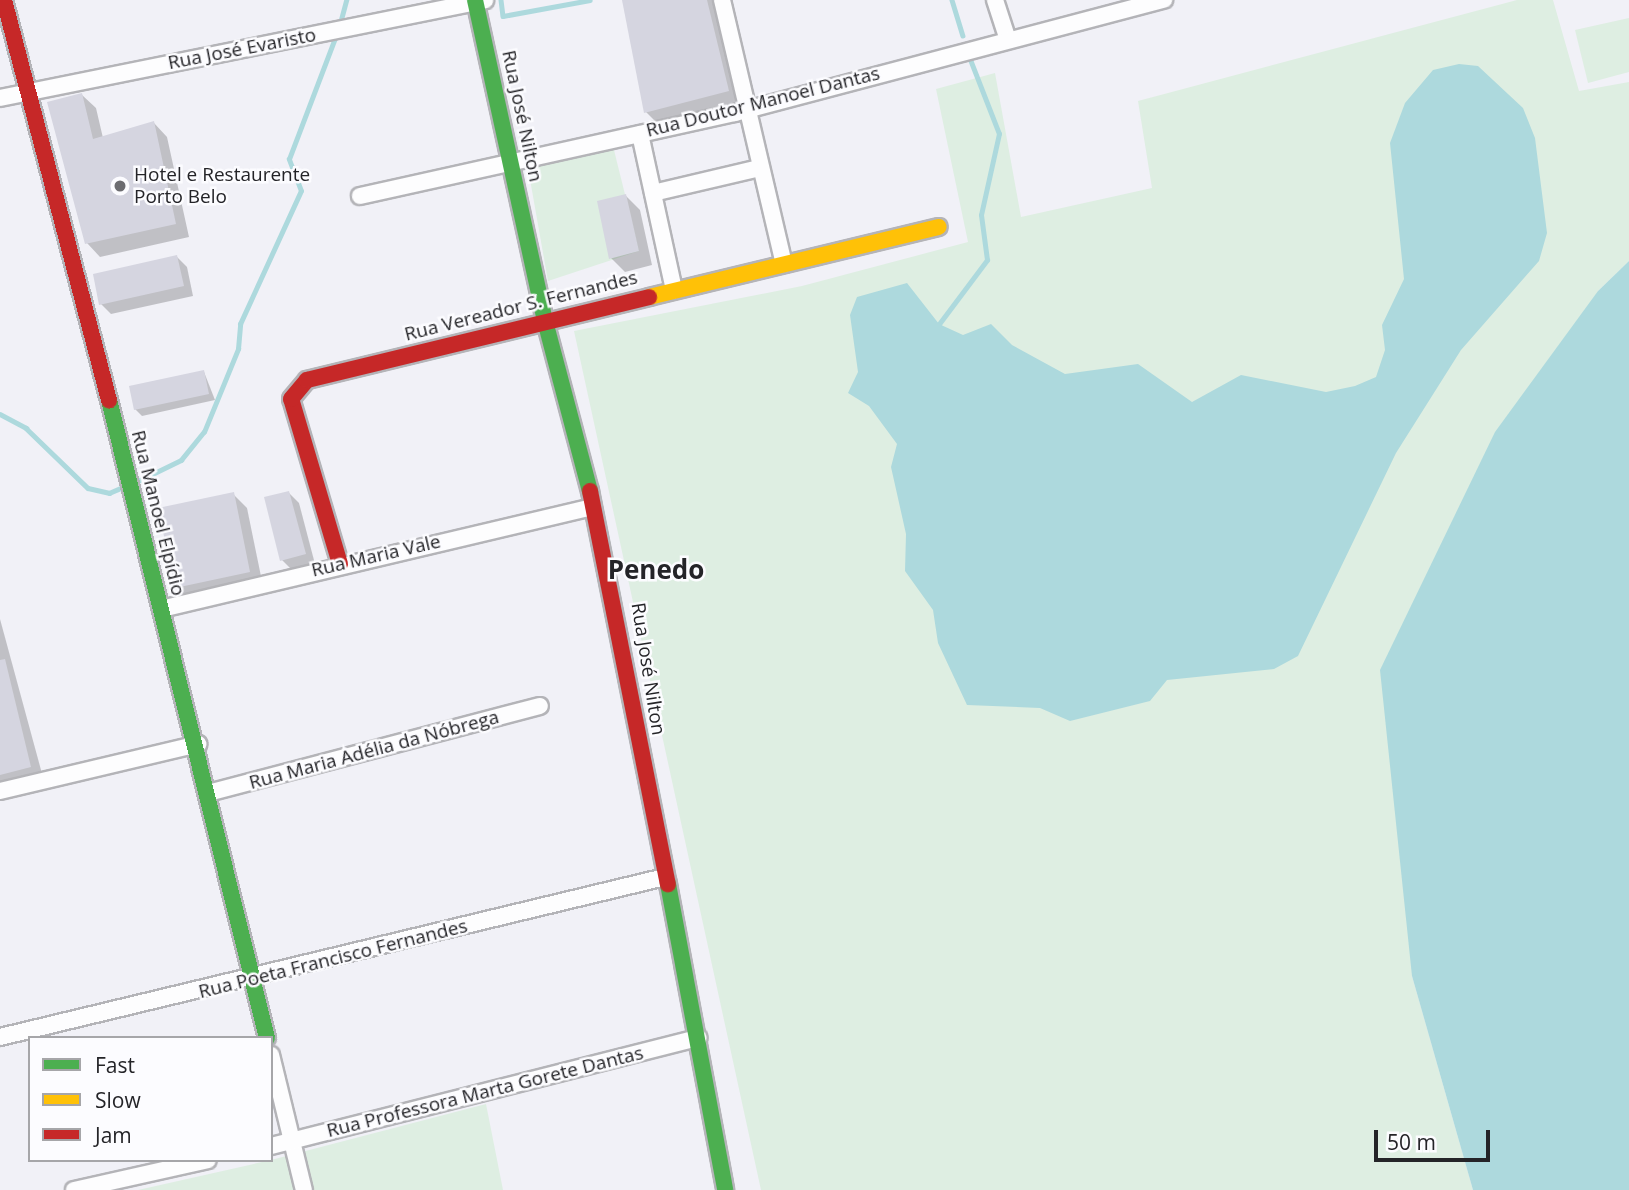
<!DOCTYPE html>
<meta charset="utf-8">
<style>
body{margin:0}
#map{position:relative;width:1629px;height:1190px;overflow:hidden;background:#f1f1f7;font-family:"Open Sans",sans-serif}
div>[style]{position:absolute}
.green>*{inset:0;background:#deeee2}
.water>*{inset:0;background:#add9dd}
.shadow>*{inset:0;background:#0003}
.stream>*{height:4.5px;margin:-2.25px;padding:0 2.25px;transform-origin:2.25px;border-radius:2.25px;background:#add9dd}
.building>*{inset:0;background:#d5d5e0}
.roads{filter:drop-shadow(2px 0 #b4b4b8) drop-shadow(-2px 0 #b4b4b8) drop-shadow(0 2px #b4b4b8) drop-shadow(0 -2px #b4b4b8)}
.street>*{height:16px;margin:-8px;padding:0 8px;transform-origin:8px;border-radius:8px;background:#fdfdfe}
.fast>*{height:16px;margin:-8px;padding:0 8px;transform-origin:8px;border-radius:8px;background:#4caf50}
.slow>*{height:16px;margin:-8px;padding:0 8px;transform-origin:8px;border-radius:8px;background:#ffc107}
.jam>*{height:16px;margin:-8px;padding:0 8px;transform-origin:8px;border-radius:8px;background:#c62828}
.dots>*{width:19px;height:19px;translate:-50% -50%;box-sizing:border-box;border:4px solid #fcfcff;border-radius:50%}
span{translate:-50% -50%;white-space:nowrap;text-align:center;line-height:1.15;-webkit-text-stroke:5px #fcfcff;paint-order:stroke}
.street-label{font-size:19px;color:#242428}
.poi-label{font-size:19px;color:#242428}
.left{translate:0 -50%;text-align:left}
.district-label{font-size:26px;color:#242428;font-weight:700}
.legend{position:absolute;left:28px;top:1036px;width:245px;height:126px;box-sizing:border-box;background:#fcfcff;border:2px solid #a6a6a9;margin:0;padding:9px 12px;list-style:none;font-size:21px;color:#242428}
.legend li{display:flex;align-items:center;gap:14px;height:35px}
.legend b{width:35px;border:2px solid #a6a6a9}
.scale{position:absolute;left:1374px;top:1130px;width:116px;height:32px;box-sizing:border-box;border:4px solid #242428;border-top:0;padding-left:9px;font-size:21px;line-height:24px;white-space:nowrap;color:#242428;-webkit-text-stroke:5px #fcfcff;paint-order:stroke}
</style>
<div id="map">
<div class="green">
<div style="clip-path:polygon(1517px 0,1553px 0,1579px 91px,1629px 82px,1629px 261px,1598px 291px,1412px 976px,1473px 1190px,761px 1190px,574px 331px,802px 286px,968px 242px,936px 89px,995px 73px,1021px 217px,1152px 188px,1138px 101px)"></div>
<div style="clip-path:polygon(1629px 18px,1629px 72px,1588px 83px,1575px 30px)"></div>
<div style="clip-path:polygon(613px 146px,639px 251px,548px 281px,528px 168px)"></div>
<div style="clip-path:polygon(486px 1104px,503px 1190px,138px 1190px,271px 1160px)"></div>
</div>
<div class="water">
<div style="clip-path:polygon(1459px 64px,1478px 66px,1523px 108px,1535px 138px,1547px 233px,1539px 261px,1461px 350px,1396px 453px,1298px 656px,1274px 669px,1167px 680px,1150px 701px,1070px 721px,1040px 708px,967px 705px,938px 643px,933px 610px,905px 571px,906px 534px,891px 467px,897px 444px,869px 406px,848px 393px,858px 372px,850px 315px,857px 297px,907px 283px,939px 324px,963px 335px,991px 324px,1012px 345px,1065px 374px,1138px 364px,1192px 402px,1241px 375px,1326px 392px,1355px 386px,1376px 377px,1385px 350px,1382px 325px,1404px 279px,1390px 143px,1405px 103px,1433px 70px)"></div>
<div style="clip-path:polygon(1629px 261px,1629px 1190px,1473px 1190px,1412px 976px,1380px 670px,1495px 432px,1598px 291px)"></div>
</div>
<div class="shadow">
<div style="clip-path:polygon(624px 0,716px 0,742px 105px,660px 126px,646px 112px)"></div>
<div style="clip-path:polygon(82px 95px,96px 108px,103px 138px,154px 123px,167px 137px,189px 237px,100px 257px,87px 243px)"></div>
<div style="clip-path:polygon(626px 196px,640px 210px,652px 265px,625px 272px,611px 258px)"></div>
<div style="clip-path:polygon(177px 257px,187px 267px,193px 296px,111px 314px,101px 304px)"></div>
<div style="clip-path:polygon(204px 372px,215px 400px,142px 416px,135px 409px)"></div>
<div style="clip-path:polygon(289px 493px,299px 503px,315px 564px,292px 570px,282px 560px)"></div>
<div style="clip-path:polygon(233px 494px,247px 508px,263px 586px,191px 601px,176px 587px)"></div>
<div style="clip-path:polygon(0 619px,44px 781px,0 792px)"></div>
</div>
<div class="stream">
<div style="left:501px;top:0;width:16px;rotate:83deg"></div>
<div style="left:503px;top:16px;width:88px;rotate:-10.4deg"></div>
<div style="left:952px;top:0;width:37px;rotate:73deg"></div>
<div style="left:339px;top:27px;width:28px;rotate:-75deg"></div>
<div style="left:939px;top:324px;width:80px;rotate:-53.1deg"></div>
<div style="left:987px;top:260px;width:45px;rotate:-97.6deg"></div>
<div style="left:981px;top:215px;width:83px;rotate:-77.5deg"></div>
<div style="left:999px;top:134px;width:83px;rotate:-111.3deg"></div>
<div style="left:0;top:414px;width:30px;rotate:28deg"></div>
<div style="left:26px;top:428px;width:86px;rotate:44.1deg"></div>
<div style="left:88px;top:488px;width:22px;rotate:13deg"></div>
<div style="left:109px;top:493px;width:15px;rotate:-23deg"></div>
<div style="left:138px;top:481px;width:48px;rotate:-26deg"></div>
<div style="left:181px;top:460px;width:36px;rotate:-51deg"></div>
<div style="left:204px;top:432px;width:90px;rotate:-67.7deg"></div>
<div style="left:238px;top:349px;width:25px;rotate:-85deg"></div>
<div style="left:240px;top:324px;width:146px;rotate:-65.4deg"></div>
<div style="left:301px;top:191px;width:34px;rotate:-111deg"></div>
<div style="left:289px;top:159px;width:133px;rotate:-69.2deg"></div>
</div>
<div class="building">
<div style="clip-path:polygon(622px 0,707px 0,729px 91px,644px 113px)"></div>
<div style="clip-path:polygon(82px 93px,93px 139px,154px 121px,176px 224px,85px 244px,47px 102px)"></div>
<div style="clip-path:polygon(626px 194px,639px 251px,609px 259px,597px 201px)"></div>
<div style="clip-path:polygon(177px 255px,184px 286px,99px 305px,93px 274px)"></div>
<div style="clip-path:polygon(204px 370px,209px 394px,134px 410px,129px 386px)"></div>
<div style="clip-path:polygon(289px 491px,306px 554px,280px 561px,264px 497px)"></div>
<div style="clip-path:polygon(234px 492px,250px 572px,175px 588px,158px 508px)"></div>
<div style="clip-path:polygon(5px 659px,31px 767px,0 775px,0 660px)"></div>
</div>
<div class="roads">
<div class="street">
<div style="left:722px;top:0;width:271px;rotate:76.8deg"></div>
<div style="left:995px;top:0;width:39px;rotate:72deg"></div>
<div style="left:0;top:98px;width:495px;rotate:-11.4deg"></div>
<div style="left:640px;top:134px;width:160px;rotate:77.7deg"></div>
<div style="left:653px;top:193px;width:110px;rotate:-13.2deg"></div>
<div style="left:360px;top:196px;width:384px;rotate:-12.5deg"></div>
<div style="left:735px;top:113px;width:444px;rotate:-14.8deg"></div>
<div style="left:161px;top:609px;width:442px;rotate:-13.3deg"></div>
<div style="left:0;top:791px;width:204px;rotate:-13.3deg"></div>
<div style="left:208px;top:793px;width:343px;rotate:-14.7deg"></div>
<div style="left:0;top:1037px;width:684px;rotate:-13.53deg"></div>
<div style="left:271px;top:1055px;width:139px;rotate:76.3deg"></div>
<div style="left:271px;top:1146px;width:441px;rotate:-14.2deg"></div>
<div style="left:74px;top:1190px;width:137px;rotate:-12.6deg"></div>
</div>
<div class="fast">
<div style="left:475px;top:0;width:329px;rotate:77.7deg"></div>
<div style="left:545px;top:321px;width:176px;rotate:75.2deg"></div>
<div style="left:109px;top:400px;width:657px;rotate:76.09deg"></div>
<div style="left:668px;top:884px;width:311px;rotate:79.4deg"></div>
</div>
<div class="slow">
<div style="left:649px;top:297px;width:298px;rotate:-13.6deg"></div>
</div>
<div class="jam">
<div style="left:4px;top:0;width:414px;rotate:75.3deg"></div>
<div style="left:590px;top:491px;width:401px;rotate:78.8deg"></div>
<div style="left:340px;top:564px;width:172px;rotate:-106.5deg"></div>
<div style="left:291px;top:399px;width:25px;rotate:-50deg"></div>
<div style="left:307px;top:380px;width:352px;rotate:-13.6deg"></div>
</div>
</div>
<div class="dots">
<div style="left:120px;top:186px;background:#6c6c70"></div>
</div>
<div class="street-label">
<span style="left:242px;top:49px;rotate:-11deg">Rua José Evaristo</span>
<span style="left:763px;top:102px;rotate:-14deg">Rua Doutor Manoel Dantas</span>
<span style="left:522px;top:116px;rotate:78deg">Rua José Nilton</span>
<span style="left:521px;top:306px;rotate:-14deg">Rua Vereador S. Fernandes</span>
<span style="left:158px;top:513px;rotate:76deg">Rua Manoel Elpídio</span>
<span style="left:376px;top:556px;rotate:-13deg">Rua Maria Vale</span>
<span style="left:648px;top:669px;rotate:81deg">Rua José Nilton</span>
<span style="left:374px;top:750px;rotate:-15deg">Rua Maria Adélia da Nóbrega</span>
<span style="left:333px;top:959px;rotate:-14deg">Rua Poeta Francisco Fernandes</span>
<span style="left:485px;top:1092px;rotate:-14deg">Rua Professora Marta Gorete Dantas</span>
</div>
<div class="poi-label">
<span class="left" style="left:134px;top:186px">Hotel e Restaurente<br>Porto Belo</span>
</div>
<div class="district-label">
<span style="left:656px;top:570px">Penedo</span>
</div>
<ul class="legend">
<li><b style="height:9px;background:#4caf50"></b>Fast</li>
<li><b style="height:9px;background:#ffc107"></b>Slow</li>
<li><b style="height:9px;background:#c62828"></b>Jam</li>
</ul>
<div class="scale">50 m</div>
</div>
